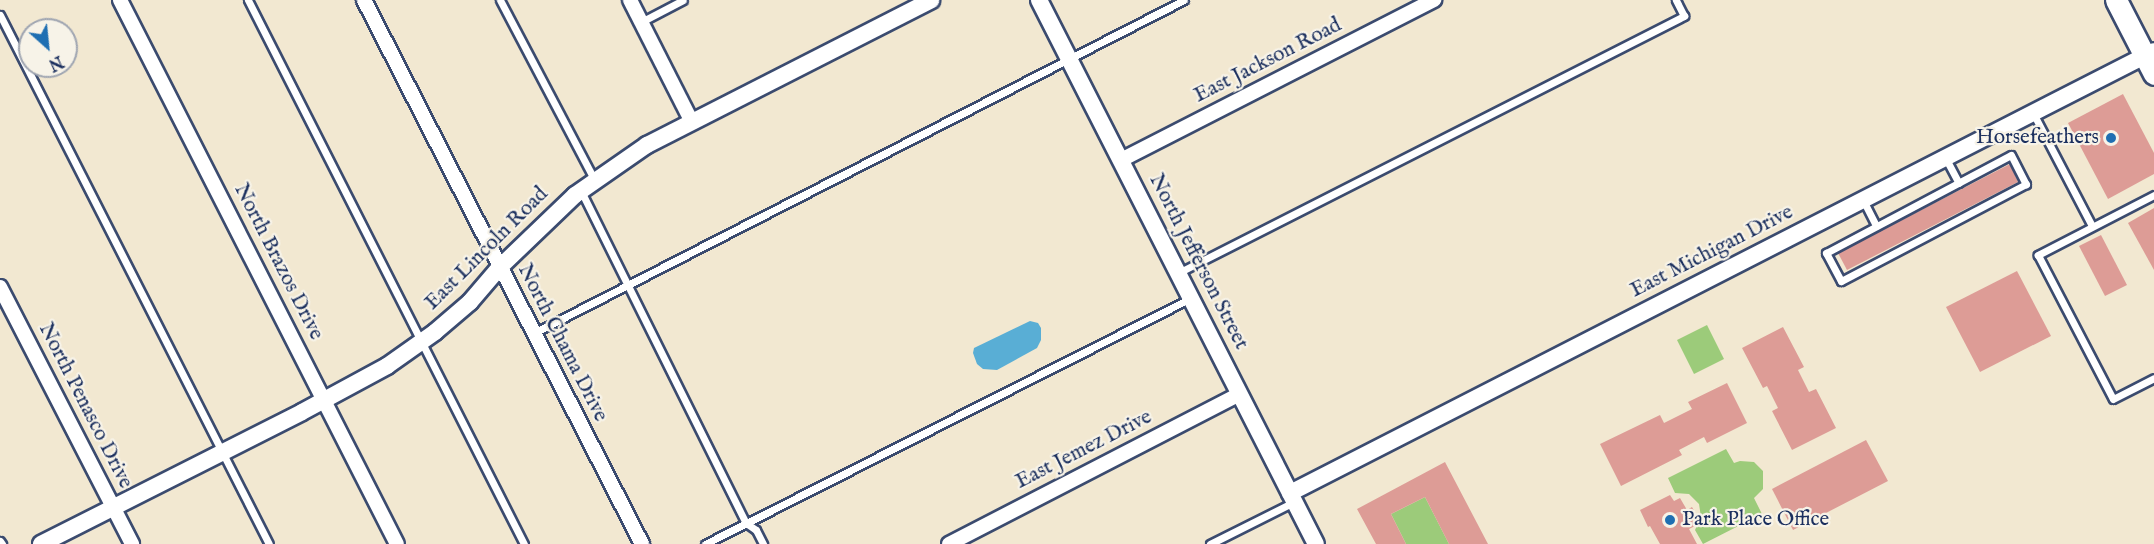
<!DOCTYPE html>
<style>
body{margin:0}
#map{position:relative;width:2154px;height:544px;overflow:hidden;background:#f2e8d1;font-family:"IM FELL English",serif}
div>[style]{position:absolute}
.green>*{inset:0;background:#9ccb7a}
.water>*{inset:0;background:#59aed5}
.building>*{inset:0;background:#dd9c96}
.roads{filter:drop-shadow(2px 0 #3b4b6f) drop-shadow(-2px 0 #3b4b6f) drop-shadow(0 2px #3b4b6f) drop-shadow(0 -2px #3b4b6f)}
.service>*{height:7px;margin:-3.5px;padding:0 3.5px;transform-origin:3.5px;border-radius:3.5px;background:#fff}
.minor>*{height:14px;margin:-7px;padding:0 7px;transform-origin:7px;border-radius:7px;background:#fff}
.tertiary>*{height:16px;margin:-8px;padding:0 8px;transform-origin:8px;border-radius:8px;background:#fff}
.primary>*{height:21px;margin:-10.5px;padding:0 10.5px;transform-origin:10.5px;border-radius:10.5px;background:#fff}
.dots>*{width:16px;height:16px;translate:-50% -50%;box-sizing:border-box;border:3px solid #f7f3e8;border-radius:50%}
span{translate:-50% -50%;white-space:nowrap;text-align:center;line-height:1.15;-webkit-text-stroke:4.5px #f7f3e8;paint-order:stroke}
.street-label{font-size:21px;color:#1b2f5e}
.poi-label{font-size:21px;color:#1b2f5e}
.right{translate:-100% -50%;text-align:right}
.left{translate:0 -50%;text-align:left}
.north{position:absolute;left:18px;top:18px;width:60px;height:60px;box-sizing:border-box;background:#f7f3e8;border:2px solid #9fa5b1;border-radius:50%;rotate:153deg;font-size:16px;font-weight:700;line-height:24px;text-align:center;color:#1b2f5e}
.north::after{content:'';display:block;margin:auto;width:21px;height:27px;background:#1f6fb2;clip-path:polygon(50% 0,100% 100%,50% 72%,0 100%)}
</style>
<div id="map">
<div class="green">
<div style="clip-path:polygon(1707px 325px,1724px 359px,1694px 374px,1677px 340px)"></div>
<div style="clip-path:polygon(1726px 449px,1734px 463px,1740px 461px,1754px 462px,1763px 471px,1763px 489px,1754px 498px,1762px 514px,1703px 544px,1695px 530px,1701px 517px,1699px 504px,1689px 494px,1675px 493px,1668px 478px)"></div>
<div style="clip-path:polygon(1425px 497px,1449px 544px,1406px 544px,1391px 514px)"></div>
</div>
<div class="water">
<div style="clip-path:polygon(1030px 321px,1038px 323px,1041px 328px,1041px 340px,1037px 348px,997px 370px,983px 369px,977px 364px,973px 353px,974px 348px)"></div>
</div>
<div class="building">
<div style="clip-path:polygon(2123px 94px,2154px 153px,2154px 174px,2108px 199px,2068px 123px)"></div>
<div style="clip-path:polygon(2010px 164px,2018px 182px,1847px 270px,1838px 253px)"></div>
<div style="clip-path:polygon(2154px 208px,2154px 270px,2128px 223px)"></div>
<div style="clip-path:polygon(2101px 235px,2127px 285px,2105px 296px,2079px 246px)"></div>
<div style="clip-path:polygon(2017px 271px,2051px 336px,1980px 372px,1946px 307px)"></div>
<div style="clip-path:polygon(1783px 327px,1804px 367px,1798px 370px,1809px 392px,1816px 389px,1836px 428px,1792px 450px,1772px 411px,1778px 408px,1767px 386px,1763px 388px,1742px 348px)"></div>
<div style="clip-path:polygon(1727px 383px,1747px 423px,1707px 443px,1704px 437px,1679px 450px,1682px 455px,1621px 486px,1600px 444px,1660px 415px,1664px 423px,1692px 409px,1688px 402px)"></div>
<div style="clip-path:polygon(1866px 440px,1888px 481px,1793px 530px,1772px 489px)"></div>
<div style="clip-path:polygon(1445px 462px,1488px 544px,1449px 544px,1425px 497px,1391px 514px,1406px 544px,1376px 544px,1357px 509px)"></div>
<div style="clip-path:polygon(1670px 495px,1674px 501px,1680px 498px,1687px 510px,1692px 507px,1698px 518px,1693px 521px,1695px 526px,1689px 529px,1697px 544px,1660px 544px,1650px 526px,1648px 527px,1640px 510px)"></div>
</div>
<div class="roads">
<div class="service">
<div style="left:248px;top:0;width:610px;rotate:63.1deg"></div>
<div style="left:500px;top:0;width:204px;rotate:62.3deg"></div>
<div style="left:0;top:15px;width:593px;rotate:63.05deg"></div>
<div style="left:641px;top:22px;width:47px;rotate:-27.6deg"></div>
<div style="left:2033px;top:113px;width:127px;rotate:62.4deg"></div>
<div style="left:2011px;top:155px;width:33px;rotate:63deg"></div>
<div style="left:2026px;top:184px;width:209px;rotate:152.3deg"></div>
<div style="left:1841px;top:281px;width:32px;rotate:-118deg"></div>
<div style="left:1826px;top:253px;width:209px;rotate:-27.9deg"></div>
<div style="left:1946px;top:159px;width:27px;rotate:62deg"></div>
<div style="left:581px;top:191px;width:371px;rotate:63.6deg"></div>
<div style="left:746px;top:523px;width:12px;rotate:35deg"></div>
<div style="left:756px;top:530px;width:16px;rotate:63deg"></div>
<div style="left:2154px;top:195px;width:131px;rotate:152.7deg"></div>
<div style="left:2038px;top:255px;width:162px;rotate:62.5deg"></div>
<div style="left:2113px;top:399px;width:46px;rotate:-27.1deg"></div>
<div style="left:1863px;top:200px;width:29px;rotate:63deg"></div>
<div style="left:1178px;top:273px;width:568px;rotate:-26.93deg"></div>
<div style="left:1684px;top:16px;width:18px;rotate:-117deg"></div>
<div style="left:534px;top:333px;width:730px;rotate:-27.13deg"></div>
<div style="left:0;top:541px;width:4px;rotate:56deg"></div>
<div style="left:705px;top:544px;width:545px;rotate:-26.85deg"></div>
<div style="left:1210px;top:544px;width:94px;rotate:-26.6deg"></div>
</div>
<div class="minor">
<div style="left:120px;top:0;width:610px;rotate:63.02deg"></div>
<div style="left:364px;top:0;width:611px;rotate:62.93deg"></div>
<div style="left:630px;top:0;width:137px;rotate:63.1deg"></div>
<div style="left:1121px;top:160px;width:352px;rotate:-27.1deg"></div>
<div style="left:0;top:287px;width:289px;rotate:62.8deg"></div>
<div style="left:949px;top:544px;width:326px;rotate:-27.3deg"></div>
</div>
<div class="tertiary">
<div style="left:1039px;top:0;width:610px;rotate:63.02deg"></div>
<div style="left:1290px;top:493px;width:970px;rotate:-27.09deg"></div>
<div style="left:41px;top:544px;width:292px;rotate:-26.8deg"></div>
<div style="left:302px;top:412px;width:97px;rotate:-28.4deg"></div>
<div style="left:387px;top:366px;width:59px;rotate:-35.3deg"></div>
<div style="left:435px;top:332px;width:46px;rotate:-40.6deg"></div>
<div style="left:470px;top:302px;width:46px;rotate:-49.4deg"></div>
<div style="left:500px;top:267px;width:104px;rotate:-43.8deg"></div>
<div style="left:575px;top:195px;width:88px;rotate:-34.8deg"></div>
<div style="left:647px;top:145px;width:319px;rotate:-27deg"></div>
</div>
<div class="primary">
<div style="left:2116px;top:0;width:83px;rotate:62.8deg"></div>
</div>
</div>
<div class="dots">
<div style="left:2111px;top:138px;background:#1f6fb2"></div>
<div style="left:1670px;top:520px;background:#1f6fb2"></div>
</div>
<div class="street-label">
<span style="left:1268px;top:61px;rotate:-27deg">East Jackson Road</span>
<span style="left:487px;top:249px;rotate:-45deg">East Lincoln Road</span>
<span style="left:1712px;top:252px;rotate:-27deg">East Michigan Drive</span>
<span style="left:278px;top:262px;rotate:63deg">North Brazos Drive</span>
<span style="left:1198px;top:262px;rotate:63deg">North Jefferson Street</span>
<span style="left:562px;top:343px;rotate:63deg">North Chama Drive</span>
<span style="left:85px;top:406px;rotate:63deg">North Penasco Drive</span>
<span style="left:1084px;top:450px;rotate:-27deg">East Jemez Drive</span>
</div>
<div class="poi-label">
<span class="right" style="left:2099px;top:138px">Horsefeathers</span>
<span class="left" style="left:1682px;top:520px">Park Place Office</span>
</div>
<div class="north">N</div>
</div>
